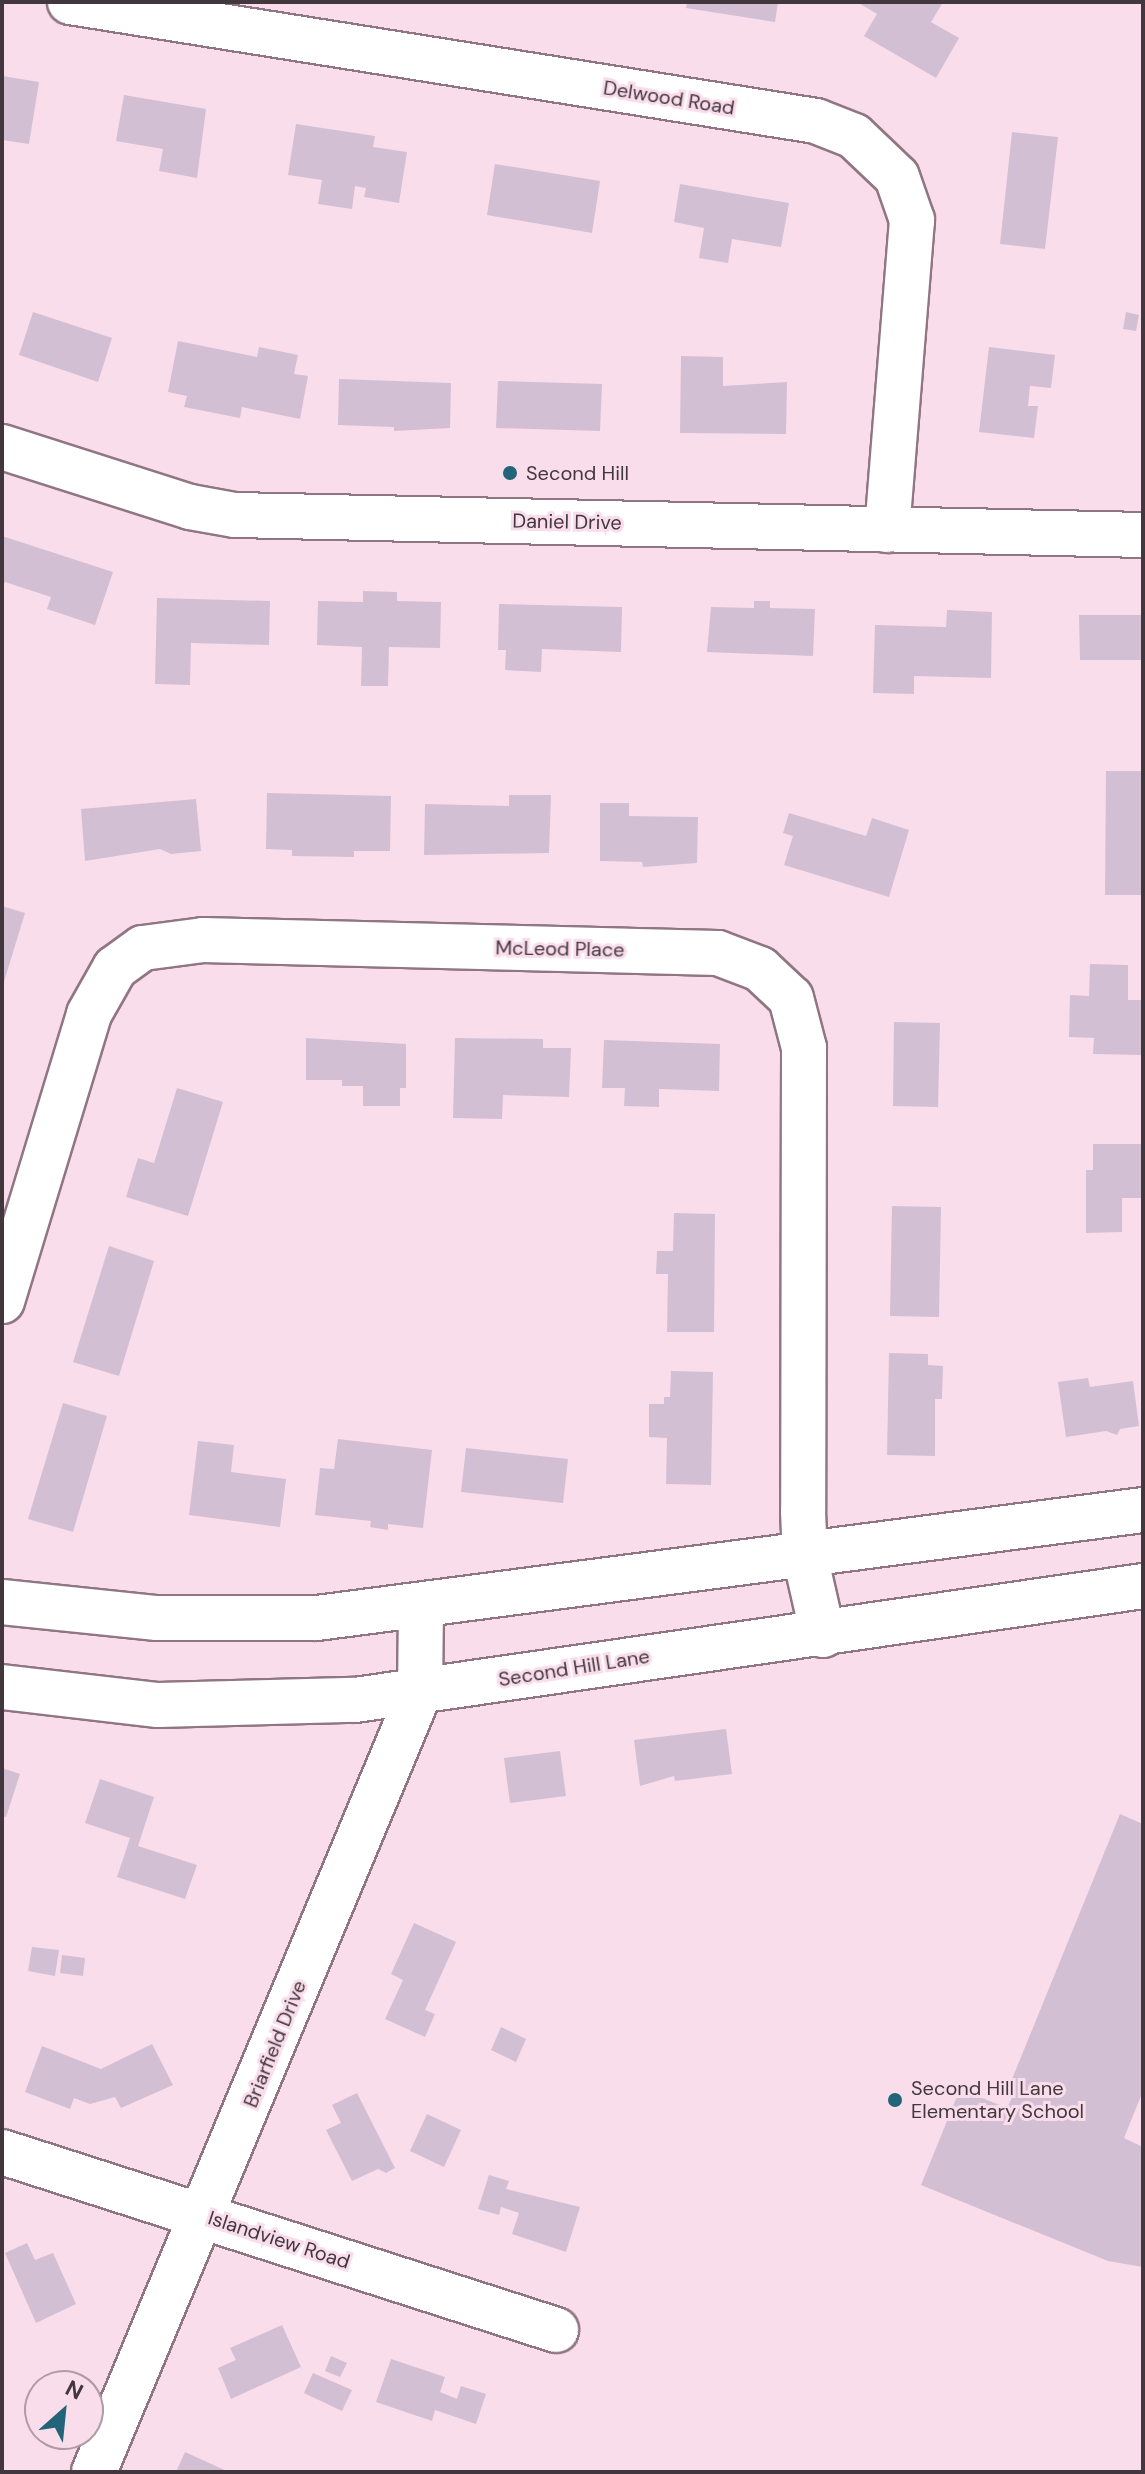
<!DOCTYPE html>
<style>
body{margin:0}
#map{position:relative;width:1145px;height:2474px;overflow:hidden;background:#faddea;font-family:"DM Sans",sans-serif}
div>[style]{position:absolute}
.building>*{inset:0;background:#d3bfd4}
.roads{filter:drop-shadow(2px 0 #907682) drop-shadow(-2px 0 #907682) drop-shadow(0 2px #907682) drop-shadow(0 -2px #907682)}
.minor>*{height:44px;margin:-22px;padding:0 22px;transform-origin:22px;border-radius:22px;background:#fff}
.dots>*{width:22px;height:22px;translate:-50% -50%;box-sizing:border-box;border:4px solid #faddea;border-radius:50%}
span{translate:-50% -50%;white-space:nowrap;text-align:center;line-height:1.15;-webkit-text-stroke:6px #faddea;paint-order:stroke}
.street-label{font-size:20px;color:#42373c}
.poi-label{font-size:20px;color:#42373c}
.left{translate:0 -50%;text-align:left}
.frame{position:absolute;inset:0;border:4px solid #42373c;pointer-events:none}
.north{position:absolute;left:24px;top:2370px;width:80px;height:80px;box-sizing:border-box;background:#faddea;border:2px solid #b09ba4;border-radius:50%;rotate:27deg;font-size:22px;font-weight:700;line-height:32px;text-align:center;color:#42373c}
.north::after{content:'';display:block;margin:auto;width:28px;height:36px;background:#226478;clip-path:polygon(50% 0,100% 100%,50% 72%,0 100%)}
</style>
<div id="map">
<div class="building">
<div style="clip-path:polygon(687px 2px,778px 2px,775px 22px,686px 8px)"></div>
<div style="clip-path:polygon(857px 2px,943px 2px,931px 22px,959px 38px,936px 78px,864px 36px,877px 14px)"></div>
<div style="clip-path:polygon(2px 76px,39px 82px,29px 144px,2px 140px)"></div>
<div style="clip-path:polygon(124px 95px,206px 109px,197px 178px,159px 171px,163px 149px,116px 141px)"></div>
<div style="clip-path:polygon(296px 124px,375px 136px,373px 147px,407px 152px,399px 203px,364px 197px,366px 188px,355px 186px,352px 209px,318px 204px,322px 180px,288px 175px)"></div>
<div style="clip-path:polygon(1012px 132px,1058px 137px,1045px 249px,1000px 244px)"></div>
<div style="clip-path:polygon(495px 164px,600px 181px,592px 233px,487px 215px)"></div>
<div style="clip-path:polygon(680px 184px,789px 203px,781px 247px,732px 239px,728px 263px,699px 258px,704px 228px,674px 222px)"></div>
<div style="clip-path:polygon(33px 312px,112px 338px,98px 382px,19px 355px)"></div>
<div style="clip-path:polygon(1126px 312px,1139px 315px,1136px 331px,1123px 329px)"></div>
<div style="clip-path:polygon(178px 341px,257px 357px,259px 347px,298px 355px,294px 374px,308px 376px,300px 419px,242px 407px,240px 418px,184px 407px,187px 396px,168px 392px)"></div>
<div style="clip-path:polygon(989px 347px,1055px 355px,1051px 388px,1030px 386px,1028px 406px,1038px 406px,1034px 438px,979px 432px)"></div>
<div style="clip-path:polygon(681px 356px,723px 357px,723px 386px,787px 382px,786px 434px,680px 433px)"></div>
<div style="clip-path:polygon(339px 379px,451px 383px,450px 428px,394px 431px,394px 427px,338px 425px)"></div>
<div style="clip-path:polygon(498px 381px,602px 384px,600px 431px,496px 428px)"></div>
<div style="clip-path:polygon(2px 536px,113px 572px,95px 625px,47px 609px,51px 597px,5px 582px,2px 588px)"></div>
<div style="clip-path:polygon(363px 591px,397px 592px,397px 601px,441px 602px,440px 648px,389px 647px,388px 686px,361px 686px,362px 647px,317px 645px,318px 601px,363px 602px)"></div>
<div style="clip-path:polygon(157px 598px,270px 601px,269px 645px,191px 643px,190px 685px,155px 684px)"></div>
<div style="clip-path:polygon(754px 601px,770px 601px,770px 608px,815px 609px,813px 656px,707px 652px,711px 607px,754px 608px)"></div>
<div style="clip-path:polygon(499px 604px,622px 607px,621px 652px,542px 649px,541px 672px,505px 670px,506px 650px,498px 650px)"></div>
<div style="clip-path:polygon(947px 610px,992px 612px,991px 678px,914px 676px,914px 694px,873px 693px,875px 625px,946px 627px)"></div>
<div style="clip-path:polygon(1079px 615px,1143px 615px,1143px 660px,1080px 660px)"></div>
<div style="clip-path:polygon(1106px 771px,1143px 771px,1143px 895px,1105px 895px)"></div>
<div style="clip-path:polygon(267px 793px,391px 796px,390px 851px,354px 851px,354px 857px,292px 856px,292px 850px,266px 849px)"></div>
<div style="clip-path:polygon(509px 795px,551px 795px,549px 853px,424px 855px,425px 804px,509px 806px)"></div>
<div style="clip-path:polygon(196px 799px,201px 851px,171px 854px,160px 849px,85px 861px,81px 809px)"></div>
<div style="clip-path:polygon(600px 803px,629px 803px,629px 816px,698px 817px,697px 863px,643px 867px,642px 862px,600px 861px)"></div>
<div style="clip-path:polygon(789px 813px,866px 836px,872px 818px,909px 830px,889px 897px,784px 865px,793px 836px,783px 833px)"></div>
<div style="clip-path:polygon(2px 906px,25px 913px,3px 985px,2px 985px)"></div>
<div style="clip-path:polygon(1090px 964px,1128px 965px,1128px 1000px,1143px 1000px,1143px 1055px,1093px 1054px,1094px 1038px,1069px 1037px,1070px 995px,1089px 996px)"></div>
<div style="clip-path:polygon(894px 1022px,940px 1023px,938px 1107px,893px 1106px)"></div>
<div style="clip-path:polygon(306px 1038px,406px 1044px,406px 1088px,400px 1088px,400px 1106px,363px 1106px,363px 1086px,342px 1086px,342px 1080px,306px 1080px)"></div>
<div style="clip-path:polygon(455px 1038px,543px 1039px,543px 1048px,571px 1048px,569px 1097px,503px 1095px,502px 1119px,453px 1118px)"></div>
<div style="clip-path:polygon(604px 1040px,720px 1044px,719px 1091px,659px 1089px,659px 1107px,624px 1106px,625px 1088px,602px 1088px)"></div>
<div style="clip-path:polygon(177px 1088px,223px 1102px,188px 1216px,126px 1197px,138px 1158px,154px 1163px)"></div>
<div style="clip-path:polygon(1093px 1144px,1143px 1144px,1143px 1198px,1122px 1198px,1122px 1232px,1086px 1233px,1086px 1170px,1093px 1170px)"></div>
<div style="clip-path:polygon(892px 1206px,941px 1207px,939px 1317px,890px 1316px)"></div>
<div style="clip-path:polygon(674px 1213px,715px 1214px,714px 1332px,667px 1332px,668px 1274px,656px 1274px,657px 1251px,673px 1251px)"></div>
<div style="clip-path:polygon(109px 1246px,154px 1261px,119px 1376px,73px 1362px)"></div>
<div style="clip-path:polygon(889px 1353px,928px 1354px,928px 1365px,943px 1366px,942px 1399px,935px 1399px,935px 1456px,887px 1455px)"></div>
<div style="clip-path:polygon(671px 1371px,713px 1372px,711px 1485px,666px 1484px,667px 1438px,649px 1437px,649px 1404px,664px 1404px,664px 1397px,670px 1397px)"></div>
<div style="clip-path:polygon(1088px 1378px,1090px 1387px,1133px 1381px,1139px 1426px,1120px 1429px,1117px 1435px,1106px 1431px,1066px 1437px,1058px 1382px)"></div>
<div style="clip-path:polygon(63px 1403px,107px 1416px,73px 1532px,28px 1519px)"></div>
<div style="clip-path:polygon(338px 1439px,432px 1450px,423px 1528px,388px 1524px,388px 1530px,370px 1527px,371px 1521px,315px 1515px,320px 1468px,334px 1469px)"></div>
<div style="clip-path:polygon(198px 1441px,234px 1445px,231px 1472px,286px 1479px,280px 1527px,189px 1515px)"></div>
<div style="clip-path:polygon(466px 1448px,568px 1459px,563px 1503px,461px 1492px)"></div>
<div style="clip-path:polygon(726px 1729px,732px 1774px,675px 1781px,674px 1776px,640px 1786px,634px 1740px)"></div>
<div style="clip-path:polygon(560px 1751px,566px 1796px,510px 1803px,504px 1758px)"></div>
<div style="clip-path:polygon(2px 1768px,20px 1774px,6px 1817px,2px 1816px)"></div>
<div style="clip-path:polygon(100px 1779px,154px 1797px,138px 1846px,197px 1865px,185px 1899px,117px 1877px,130px 1838px,85px 1823px)"></div>
<div style="clip-path:polygon(1120px 1814px,1143px 1824px,1143px 2091px,1124px 2138px,1143px 2147px,1143px 2267px,1108px 2261px,921px 2185px,960px 2089px,1007px 2108px,1013px 2095px,1008px 2089px)"></div>
<div style="clip-path:polygon(414px 1923px,456px 1942px,425px 2010px,435px 2014px,425px 2037px,385px 2019px,403px 1980px,391px 1974px)"></div>
<div style="clip-path:polygon(32px 1947px,59px 1950px,55px 1976px,28px 1971px)"></div>
<div style="clip-path:polygon(62px 1955px,85px 1958px,83px 1976px,60px 1973px)"></div>
<div style="clip-path:polygon(501px 2027px,526px 2039px,516px 2062px,491px 2050px)"></div>
<div style="clip-path:polygon(152px 2044px,173px 2085px,121px 2108px,115px 2097px,90px 2104px,74px 2098px,70px 2109px,25px 2092px,42px 2046px,101px 2069px)"></div>
<div style="clip-path:polygon(357px 2093px,395px 2168px,386px 2173px,378px 2169px,352px 2181px,326px 2130px,341px 2123px,332px 2105px)"></div>
<div style="clip-path:polygon(427px 2114px,461px 2130px,444px 2167px,410px 2151px)"></div>
<div style="clip-path:polygon(489px 2175px,509px 2181px,506px 2189px,580px 2207px,566px 2252px,512px 2234px,519px 2213px,501px 2207px,499px 2215px,478px 2209px)"></div>
<div style="clip-path:polygon(27px 2243px,35px 2260px,53px 2253px,76px 2304px,36px 2323px,5px 2253px)"></div>
<div style="clip-path:polygon(282px 2325px,301px 2367px,231px 2399px,218px 2368px,236px 2360px,230px 2348px)"></div>
<div style="clip-path:polygon(331px 2356px,347px 2363px,340px 2377px,325px 2371px)"></div>
<div style="clip-path:polygon(391px 2359px,445px 2377px,440px 2392px,457px 2399px,461px 2386px,486px 2394px,476px 2424px,435px 2410px,432px 2421px,376px 2402px)"></div>
<div style="clip-path:polygon(313px 2373px,352px 2390px,342px 2411px,304px 2393px)"></div>
<div style="clip-path:polygon(185px 2452px,229px 2472px,176px 2472px)"></div>
</div>
<div class="roads">
<div class="minor">
<div style="left:70px;top:2px;width:755px;rotate:9.06deg"></div>
<div style="left:816px;top:121px;width:41px;rotate:21.5deg"></div>
<div style="left:854px;top:136px;width:59px;rotate:43.6deg"></div>
<div style="left:897px;top:177px;width:46px;rotate:70.8deg"></div>
<div style="left:912px;top:220px;width:311px;rotate:94.6deg"></div>
<div style="left:2px;top:447px;width:197px;rotate:17.7deg"></div>
<div style="left:190px;top:507px;width:46px;rotate:10.1deg"></div>
<div style="left:235px;top:515px;width:908px;rotate:1.26deg"></div>
<div style="left:2px;top:1301px;width:300px;rotate:-73.1deg"></div>
<div style="left:89px;top:1014px;width:53px;rotate:-60.5deg"></div>
<div style="left:115px;top:968px;width:34px;rotate:-36deg"></div>
<div style="left:143px;top:948px;width:61px;rotate:-7.6deg"></div>
<div style="left:203px;top:940px;width:515px;rotate:1.45deg"></div>
<div style="left:718px;top:953px;width:45px;rotate:20.9deg"></div>
<div style="left:760px;top:969px;width:42px;rotate:43.1deg"></div>
<div style="left:791px;top:998px;width:52px;rotate:75.4deg"></div>
<div style="left:804px;top:1048px;width:463px;rotate:90.1deg"></div>
<div style="left:803px;top:1511px;width:45px;rotate:87.5deg"></div>
<div style="left:805px;top:1556px;width:81px;rotate:77.2deg"></div>
<div style="left:2px;top:1602px;width:156px;rotate:5.9deg"></div>
<div style="left:157px;top:1618px;width:160px"></div>
<div style="left:317px;top:1618px;width:833px;rotate:-7.45deg"></div>
<div style="left:2px;top:1687px;width:157px;rotate:6.6deg"></div>
<div style="left:158px;top:1705px;width:197px;rotate:-1.5deg"></div>
<div style="left:355px;top:1700px;width:796px;rotate:-8.23deg"></div>
<div style="left:2px;top:2152px;width:582px;rotate:17.81deg"></div>
<div style="left:94px;top:2472px;width:846px;rotate:-67.34deg"></div>
<div style="left:420px;top:1691px;width:83px;rotate:-89.3deg"></div>
</div>
</div>
<div class="dots">
<div style="left:510px;top:473px;background:#226478"></div>
<div style="left:895px;top:2100px;background:#226478"></div>
</div>
<div class="street-label">
<span style="left:669px;top:98px;rotate:9deg">Delwood Road</span>
<span style="left:567px;top:522px;rotate:1deg">Daniel Drive</span>
<span style="left:560px;top:949px;rotate:1deg">McLeod Place</span>
<span style="left:574px;top:1668px;rotate:-9deg">Second Hill Lane</span>
<span style="left:275px;top:2044px;rotate:-68deg">Briarfield Drive</span>
<span style="left:279px;top:2240px;rotate:18deg">Islandview Road</span>
</div>
<div class="poi-label">
<span class="left" style="left:526px;top:473px">Second Hill</span>
<span class="left" style="left:911px;top:2100px">Second Hill Lane<br>Elementary School</span>
</div>
<div class="frame"></div>
<div class="north">N</div>
</div>
